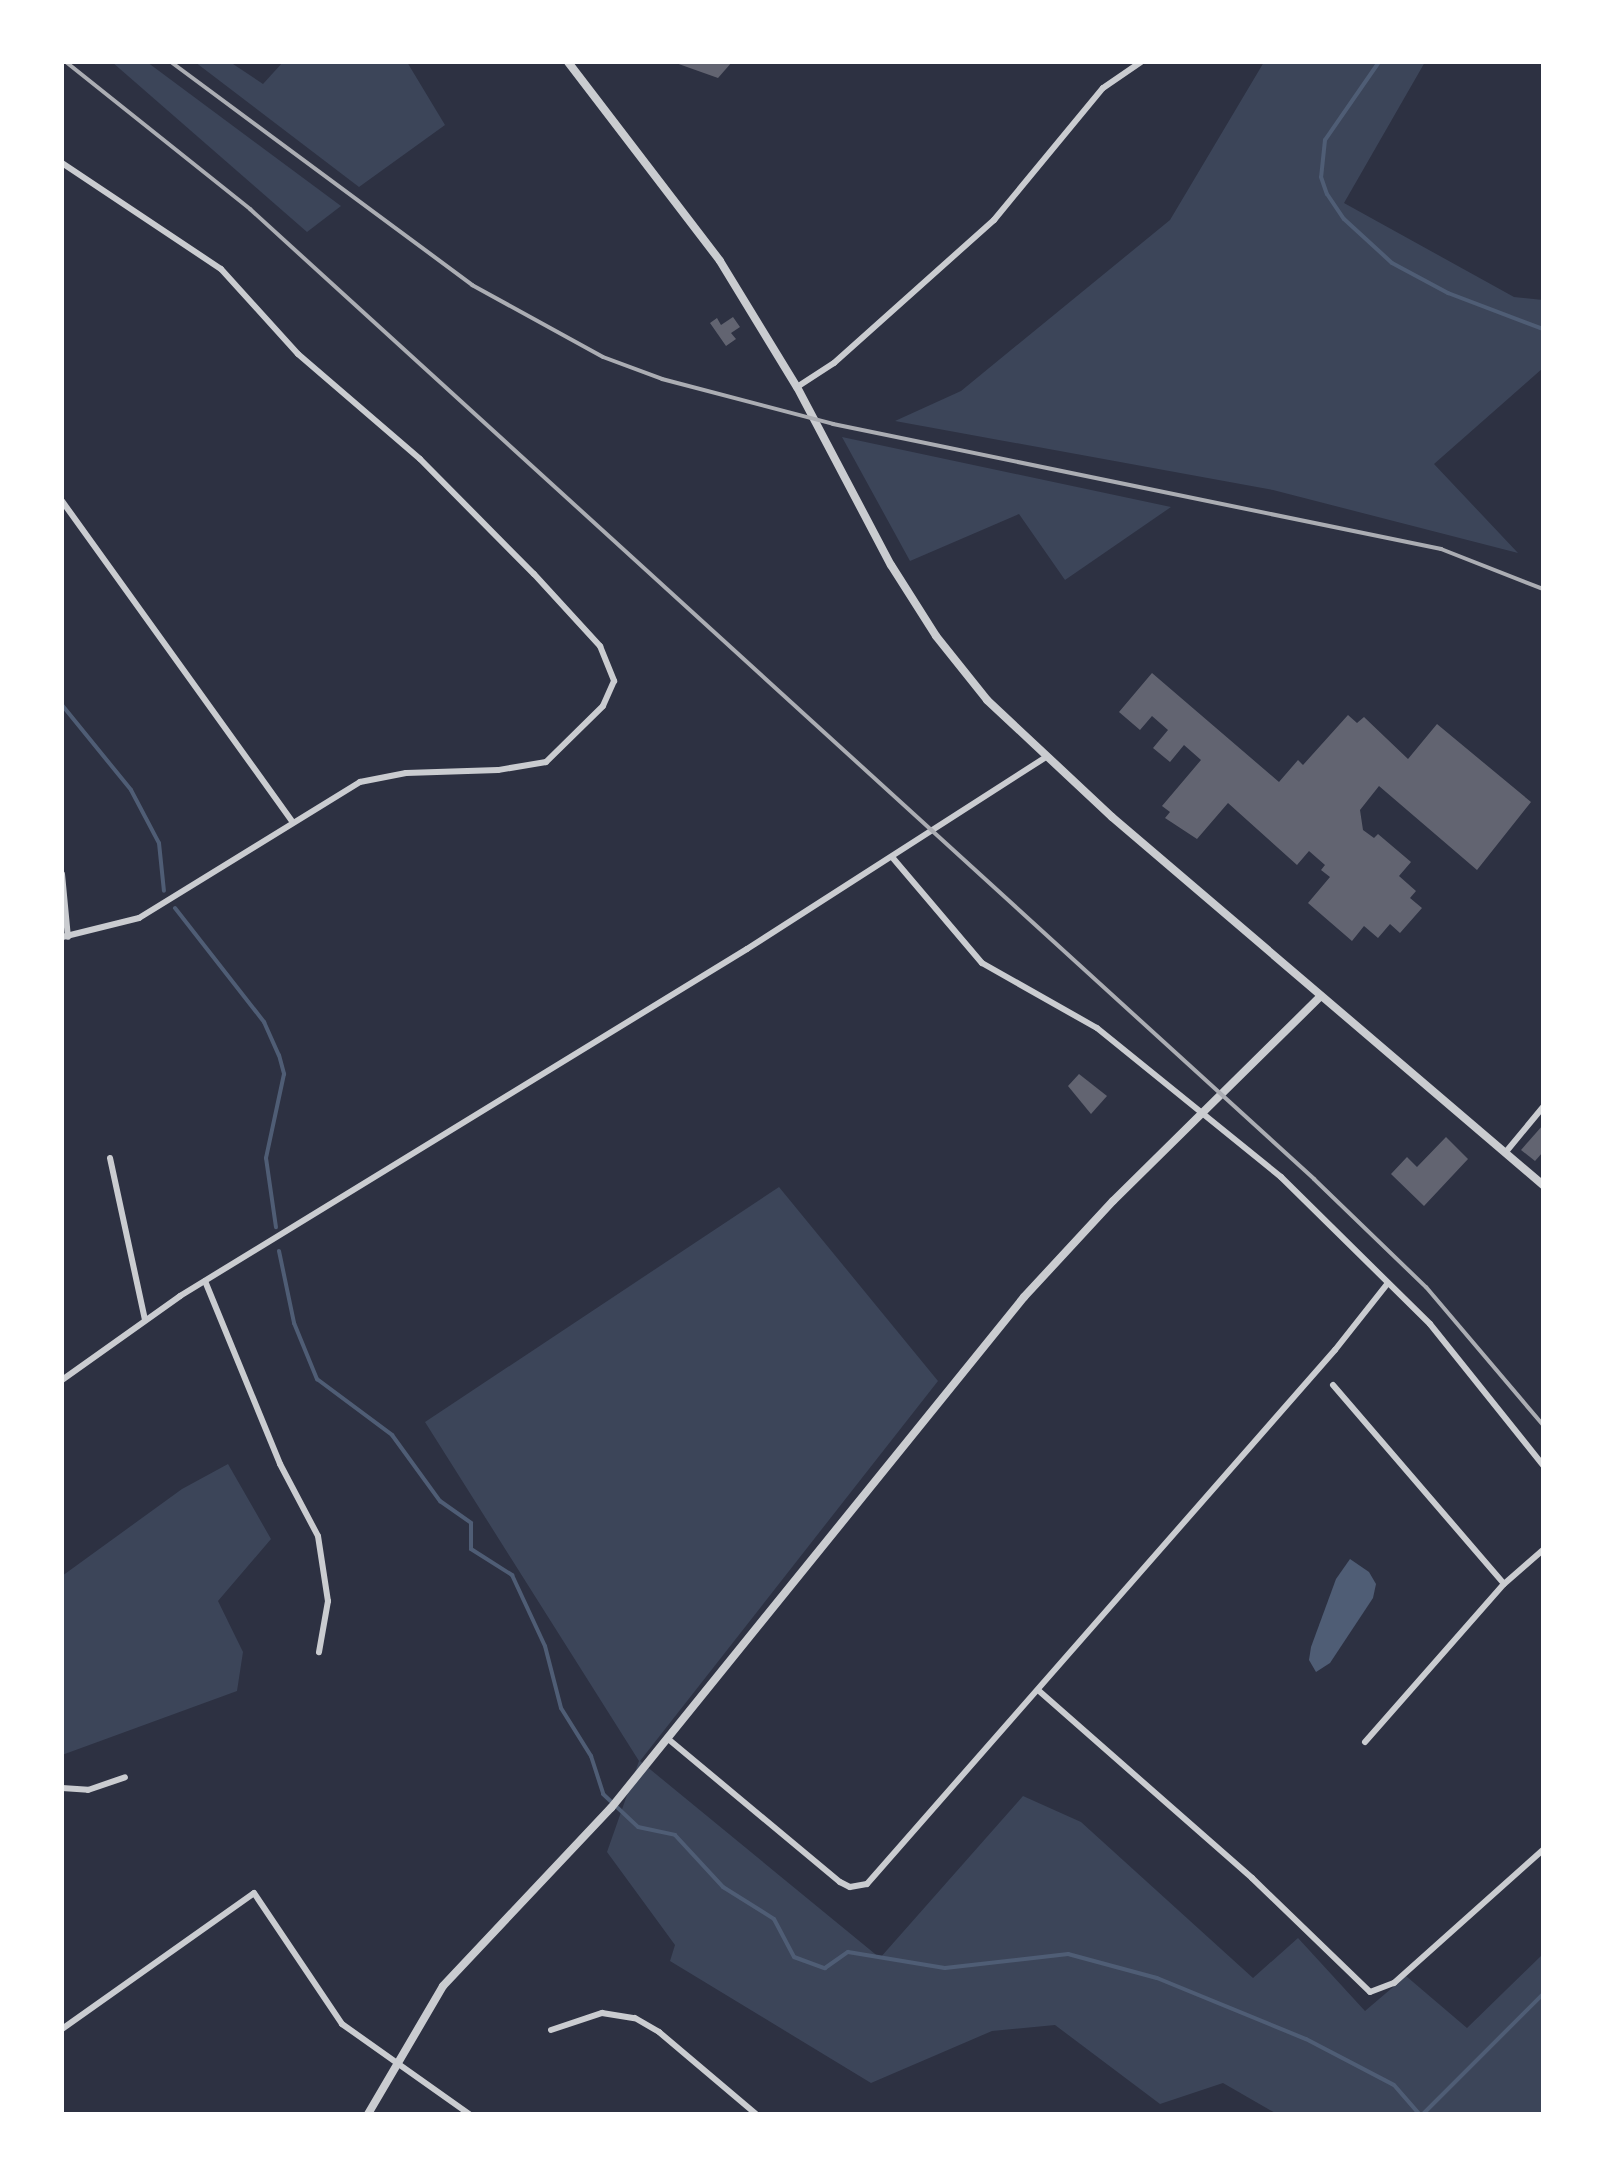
<!DOCTYPE html>
<style>
body{margin:0}
#map{position:relative;width:1605px;height:2176px;overflow:hidden;background:#2d3142;font-family:"Exo 2",sans-serif}
div>[style]{position:absolute}
.green>*{inset:0;background:#3c4559}
.water>*{inset:0;background:#4f5d75}
.stream>*{height:4px;margin:-2px;padding:0 2px;transform-origin:2px;border-radius:2px;background:#4f5d75}
.building>*{inset:0;background:#626471}
.minor>*{height:6px;margin:-3px;padding:0 3px;transform-origin:3px;border-radius:3px;background:#caccd0}
.tertiary>*{height:8px;margin:-4px;padding:0 4px;transform-origin:4px;border-radius:4px;background:#caccd0}
.rail>*{height:4px;margin:-2px;padding:0 2px;transform-origin:2px;border-radius:2px;background:#abadb3}
span{translate:-50% -50%;white-space:nowrap;text-align:center;line-height:1.15;-webkit-text-stroke:8px #fff;paint-order:stroke}
.frame{position:absolute;inset:0;border:64px solid #fff;pointer-events:none}
</style>
<div id="map">
<div class="green">
<div style="clip-path:polygon(112px 62px,147px 62px,341px 206px,307px 232px)"></div>
<div style="clip-path:polygon(195px 62px,230px 62px,263px 84px,283px 62px,407px 62px,445px 125px,359px 187px)"></div>
<div style="clip-path:polygon(1264px 62px,1425px 62px,1344px 203px,1514px 297px,1543px 300px,1543px 368px,1434px 464px,1518px 553px,1273px 490px,895px 421px,961px 391px,1170px 220px)"></div>
<div style="clip-path:polygon(842px 437px,1171px 507px,1065px 580px,1019px 514px,910px 561px)"></div>
<div style="clip-path:polygon(779px 1187px,938px 1381px,640px 1761px,880px 1958px,1023px 1796px,1081px 1822px,1253px 1978px,1298px 1938px,1365px 2011px,1406px 1976px,1467px 2028px,1543px 1954px,1543px 2114px,1277px 2114px,1223px 2083px,1160px 2104px,1055px 2025px,992px 2031px,871px 2083px,670px 1961px,675px 1945px,607px 1852px,639px 1761px,425px 1422px)"></div>
<div style="clip-path:polygon(228px 1464px,271px 1539px,218px 1601px,243px 1652px,237px 1691px,62px 1755px,62px 1576px,182px 1489px)"></div>
</div>
<div class="water">
<div style="clip-path:polygon(1350px 1559px,1369px 1572px,1376px 1584px,1373px 1598px,1330px 1663px,1316px 1672px,1309px 1660px,1311px 1647px,1336px 1579px)"></div>
</div>
<div class="stream">
<div style="left:1379px;top:62px;width:95px;rotate:124.7deg"></div>
<div style="left:1325px;top:140px;width:37px;rotate:96deg"></div>
<div style="left:1321px;top:177px;width:18px;rotate:71deg"></div>
<div style="left:1327px;top:194px;width:30px;rotate:56deg"></div>
<div style="left:1344px;top:219px;width:65px;rotate:42.5deg"></div>
<div style="left:1392px;top:263px;width:64px;rotate:28.2deg"></div>
<div style="left:1448px;top:293px;width:102px;rotate:20.8deg"></div>
<div style="left:62px;top:705px;width:109px;rotate:50.9deg"></div>
<div style="left:131px;top:790px;width:60px;rotate:62.2deg"></div>
<div style="left:159px;top:843px;width:48px;rotate:84.1deg"></div>
<div style="left:175px;top:908px;width:145px;rotate:52deg"></div>
<div style="left:264px;top:1022px;width:36px;rotate:66deg"></div>
<div style="left:279px;top:1055px;width:20px;rotate:75deg"></div>
<div style="left:284px;top:1074px;width:86px;rotate:102.1deg"></div>
<div style="left:266px;top:1158px;width:70px;rotate:81.8deg"></div>
<div style="left:279px;top:1251px;width:74px;rotate:78.2deg"></div>
<div style="left:294px;top:1323px;width:61px;rotate:67.7deg"></div>
<div style="left:317px;top:1379px;width:94px;rotate:36.7deg"></div>
<div style="left:392px;top:1435px;width:82px;rotate:54deg"></div>
<div style="left:440px;top:1501px;width:38px;rotate:35deg"></div>
<div style="left:471px;top:1523px;width:26px;rotate:90deg"></div>
<div style="left:471px;top:1549px;width:49px;rotate:32.4deg"></div>
<div style="left:512px;top:1575px;width:78px;rotate:65.1deg"></div>
<div style="left:545px;top:1646px;width:64px;rotate:75.5deg"></div>
<div style="left:561px;top:1708px;width:57px;rotate:58deg"></div>
<div style="left:591px;top:1756px;width:40px;rotate:72deg"></div>
<div style="left:603px;top:1794px;width:48px;rotate:43.3deg"></div>
<div style="left:638px;top:1827px;width:38px;rotate:12deg"></div>
<div style="left:675px;top:1835px;width:71px;rotate:47.3deg"></div>
<div style="left:723px;top:1887px;width:60px;rotate:32.1deg"></div>
<div style="left:774px;top:1919px;width:43px;rotate:62.2deg"></div>
<div style="left:794px;top:1957px;width:33px;rotate:20deg"></div>
<div style="left:825px;top:1968px;width:28px;rotate:-35deg"></div>
<div style="left:848px;top:1952px;width:98px;rotate:9.4deg"></div>
<div style="left:945px;top:1968px;width:124px;rotate:-6.5deg"></div>
<div style="left:1068px;top:1954px;width:92px;rotate:15.1deg"></div>
<div style="left:1157px;top:1978px;width:161px;rotate:22.3deg"></div>
<div style="left:1306px;top:2039px;width:99px;rotate:27.6deg"></div>
<div style="left:1394px;top:2085px;width:38px;rotate:49deg"></div>
<div style="left:1423px;top:2114px;width:170px;rotate:-45deg"></div>
</div>
<div class="building">
<div style="clip-path:polygon(673px 62px,732px 62px,718px 78px)"></div>
<div style="clip-path:polygon(733px 317px,740px 327px,731px 333px,736px 339px,726px 346px,710px 323px,717px 318px,721px 325px)"></div>
<div style="clip-path:polygon(1152px 673px,1279px 782px,1298px 760px,1303px 765px,1348px 715px,1357px 723px,1364px 717px,1408px 759px,1437px 724px,1531px 802px,1477px 870px,1379px 786px,1360px 810px,1363px 830px,1374px 838px,1378px 834px,1411px 862px,1399px 876px,1416px 891px,1410px 898px,1422px 908px,1400px 933px,1390px 924px,1378px 938px,1364px 926px,1352px 941px,1308px 903px,1330px 877px,1321px 870px,1325px 865px,1309px 851px,1297px 865px,1228px 803px,1197px 839px,1165px 818px,1170px 812px,1162px 806px,1201px 760px,1184px 745px,1170px 762px,1153px 748px,1168px 730px,1152px 716px,1140px 730px,1119px 712px)"></div>
<div style="clip-path:polygon(1079px 1074px,1107px 1096px,1091px 1114px,1068px 1086px)"></div>
<div style="clip-path:polygon(1543px 1125px,1543px 1152px,1535px 1161px,1521px 1150px)"></div>
<div style="clip-path:polygon(1446px 1137px,1468px 1159px,1424px 1206px,1391px 1174px,1407px 1157px,1417px 1167px)"></div>
</div>
<div class="minor">
<div style="left:62px;top:163px;width:191px;rotate:33.7deg"></div>
<div style="left:221px;top:269px;width:115px;rotate:47.8deg"></div>
<div style="left:298px;top:354px;width:161px;rotate:40.7deg"></div>
<div style="left:420px;top:459px;width:162px;rotate:45.3deg"></div>
<div style="left:534px;top:574px;width:98px;rotate:47.5deg"></div>
<div style="left:600px;top:646px;width:38px;rotate:68deg"></div>
<div style="left:614px;top:681px;width:27px;rotate:114deg"></div>
<div style="left:603px;top:706px;width:80px;rotate:135.5deg"></div>
<div style="left:546px;top:762px;width:49px;rotate:170.5deg"></div>
<div style="left:498px;top:770px;width:92px;rotate:178.1deg"></div>
<div style="left:406px;top:773px;width:47px;rotate:168.9deg"></div>
<div style="left:360px;top:782px;width:259px;rotate:148.4deg"></div>
<div style="left:139px;top:918px;width:79px;rotate:166.1deg"></div>
<div style="left:797px;top:387px;width:44px;rotate:-33deg"></div>
<div style="left:834px;top:363px;width:215px;rotate:-41.8deg"></div>
<div style="left:994px;top:220px;width:171px;rotate:-50.5deg"></div>
<div style="left:1103px;top:88px;width:46px;rotate:-34.4deg"></div>
<div style="left:62px;top:501px;width:393px;rotate:54.3deg"></div>
<div style="left:892px;top:857px;width:139px;rotate:49.7deg"></div>
<div style="left:982px;top:963px;width:132px;rotate:29.5deg"></div>
<div style="left:1097px;top:1028px;width:237px;rotate:39deg"></div>
<div style="left:1281px;top:1177px;width:209px;rotate:44.6deg"></div>
<div style="left:1430px;top:1324px;width:181px;rotate:51.3deg"></div>
<div style="left:62px;top:874px;width:63px;rotate:84.6deg"></div>
<div style="left:1505px;top:1153px;width:60px;rotate:-50.4deg"></div>
<div style="left:110px;top:1158px;width:166px;rotate:77.8deg"></div>
<div style="left:205px;top:1281px;width:198px;rotate:67.7deg"></div>
<div style="left:280px;top:1464px;width:81px;rotate:62.2deg"></div>
<div style="left:318px;top:1536px;width:66px;rotate:81.3deg"></div>
<div style="left:328px;top:1601px;width:52px;rotate:100deg"></div>
<div style="left:62px;top:1380px;width:145px;rotate:-35.4deg"></div>
<div style="left:180px;top:1296px;width:665px;rotate:-31.47deg"></div>
<div style="left:747px;top:949px;width:354px;rotate:-32.7deg"></div>
<div style="left:1333px;top:1385px;width:262px;rotate:49.3deg"></div>
<div style="left:1038px;top:1690px;width:285px;rotate:41.3deg"></div>
<div style="left:1252px;top:1878px;width:164px;rotate:44deg"></div>
<div style="left:1370px;top:1992px;width:26px;rotate:-21deg"></div>
<div style="left:1394px;top:1983px;width:200px;rotate:-41.8deg"></div>
<div style="left:667px;top:1738px;width:225px;rotate:39.8deg"></div>
<div style="left:840px;top:1882px;width:11px;rotate:27deg"></div>
<div style="left:850px;top:1887px;width:17px;rotate:-10deg"></div>
<div style="left:867px;top:1884px;width:710px;rotate:-48.77deg"></div>
<div style="left:1335px;top:1350px;width:85px;rotate:-51.7deg"></div>
<div style="left:1365px;top:1742px;width:210px;rotate:-48.7deg"></div>
<div style="left:1504px;top:1584px;width:52px;rotate:-41.1deg"></div>
<div style="left:62px;top:1788px;width:26px;rotate:4deg"></div>
<div style="left:88px;top:1790px;width:39px;rotate:-19deg"></div>
<div style="left:62px;top:2029px;width:235px;rotate:-35.3deg"></div>
<div style="left:254px;top:1893px;width:158px;rotate:56.1deg"></div>
<div style="left:342px;top:2024px;width:156px;rotate:35.3deg"></div>
<div style="left:551px;top:2030px;width:54px;rotate:-18.4deg"></div>
<div style="left:602px;top:2013px;width:33px;rotate:9deg"></div>
<div style="left:635px;top:2018px;width:28px;rotate:30deg"></div>
<div style="left:659px;top:2032px;width:127px;rotate:40.2deg"></div>
</div>
<div class="tertiary">
<div style="left:568px;top:62px;width:250px;rotate:52.6deg"></div>
<div style="left:720px;top:261px;width:148px;rotate:58.6deg"></div>
<div style="left:797px;top:387px;width:201px;rotate:62.2deg"></div>
<div style="left:891px;top:565px;width:84px;rotate:57.6deg"></div>
<div style="left:936px;top:636px;width:82px;rotate:51.4deg"></div>
<div style="left:987px;top:700px;width:171px;rotate:43.1deg"></div>
<div style="left:1112px;top:817px;width:567px;rotate:40.49deg"></div>
<div style="left:368px;top:2114px;width:148px;rotate:-59.6deg"></div>
<div style="left:443px;top:1986px;width:245px;rotate:-46.7deg"></div>
<div style="left:611px;top:1808px;width:657px;rotate:-51.05deg"></div>
<div style="left:1024px;top:1297px;width:131px;rotate:-47.2deg"></div>
<div style="left:1113px;top:1201px;width:292px;rotate:-44.6deg"></div>
</div>
<div class="rail">
<div style="left:66px;top:62px;width:236px;rotate:38.6deg"></div>
<div style="left:250px;top:209px;width:1440px;rotate:42.35deg"></div>
<div style="left:1314px;top:1179px;width:156px;rotate:44deg"></div>
<div style="left:1426px;top:1287px;width:181px;rotate:49.7deg"></div>
<div style="left:171px;top:62px;width:375px;rotate:36.5deg"></div>
<div style="left:472px;top:285px;width:149px;rotate:28.8deg"></div>
<div style="left:603px;top:357px;width:63px;rotate:20.4deg"></div>
<div style="left:662px;top:379px;width:177px;rotate:14.7deg"></div>
<div style="left:833px;top:424px;width:621px;rotate:11.62deg"></div>
<div style="left:1441px;top:549px;width:110px;rotate:21.4deg"></div>
</div>
<div class="frame"></div>
</div>
